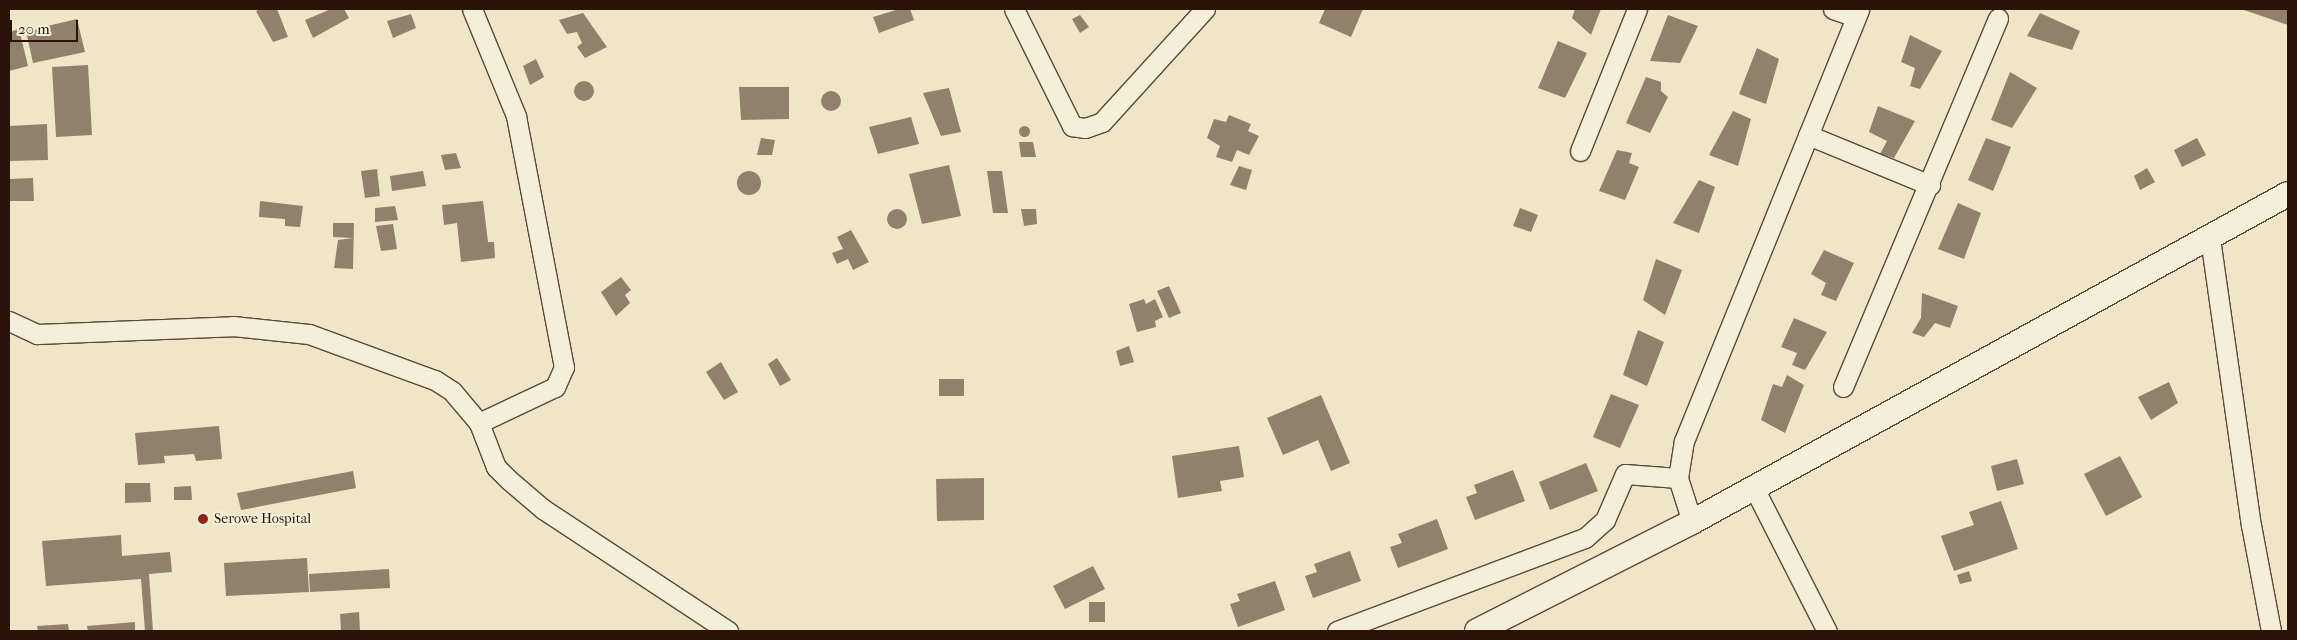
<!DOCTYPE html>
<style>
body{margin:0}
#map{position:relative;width:2297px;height:640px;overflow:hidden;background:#eee6c7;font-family:"IM FELL French Canon",serif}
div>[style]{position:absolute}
.building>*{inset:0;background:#91816c}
.round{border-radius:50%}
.roads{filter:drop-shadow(1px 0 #5c4838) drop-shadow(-1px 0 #5c4838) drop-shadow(0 1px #5c4838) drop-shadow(0 -1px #5c4838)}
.minor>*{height:19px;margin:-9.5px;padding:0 9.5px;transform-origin:9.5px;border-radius:9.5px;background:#f4efdb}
.tertiary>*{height:24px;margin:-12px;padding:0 12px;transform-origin:12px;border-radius:12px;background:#f4efdb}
.dots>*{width:14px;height:14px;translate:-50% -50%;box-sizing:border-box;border:2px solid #f4efdb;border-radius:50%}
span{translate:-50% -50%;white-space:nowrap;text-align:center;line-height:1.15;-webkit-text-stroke:4px #f4efdb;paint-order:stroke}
.poi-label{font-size:14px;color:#2c1309}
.left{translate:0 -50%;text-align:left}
.frame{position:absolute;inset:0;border:10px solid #2c1309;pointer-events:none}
.scale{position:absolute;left:10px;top:20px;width:68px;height:22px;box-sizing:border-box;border:2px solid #2c1309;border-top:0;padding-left:6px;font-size:15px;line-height:18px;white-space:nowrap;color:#2c1309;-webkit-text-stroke:4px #f4efdb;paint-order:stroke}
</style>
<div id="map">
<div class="building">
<div style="clip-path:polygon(261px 9px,277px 9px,288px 37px,273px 42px,256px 11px)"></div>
<div style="clip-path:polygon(331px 9px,344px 9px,349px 18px,313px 38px,305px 20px)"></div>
<div style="clip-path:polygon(899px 9px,910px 9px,914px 20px,879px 33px,873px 17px)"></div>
<div style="clip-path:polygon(1325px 9px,1363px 9px,1351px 37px,1319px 23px)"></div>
<div style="clip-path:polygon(1575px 9px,1601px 9px,1591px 35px,1572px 18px)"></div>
<div style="clip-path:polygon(2241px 9px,2288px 9px,2288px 25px)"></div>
<div style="clip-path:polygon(583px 13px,607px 47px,585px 58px,577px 47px,582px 43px,577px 32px,567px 34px,559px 20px)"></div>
<div style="clip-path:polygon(2040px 13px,2080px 31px,2072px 50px,2027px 36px)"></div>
<div style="clip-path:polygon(411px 14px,416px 28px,393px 38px,387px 21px)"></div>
<div style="clip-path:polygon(1080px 15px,1089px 27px,1080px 33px,1072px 19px)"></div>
<div style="clip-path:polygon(1668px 15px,1698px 26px,1680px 63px,1650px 61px)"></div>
<div style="clip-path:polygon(77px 19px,85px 52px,33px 63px,26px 31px)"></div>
<div style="clip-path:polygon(19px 29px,28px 66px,9px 71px,9px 32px)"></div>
<div style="clip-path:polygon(1910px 35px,1942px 51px,1920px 89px,1910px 86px,1915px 68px,1901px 62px)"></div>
<div style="clip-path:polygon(1558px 41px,1587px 53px,1565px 98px,1538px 88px)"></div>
<div style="clip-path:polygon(1757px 48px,1779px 59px,1766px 104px,1739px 94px)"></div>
<div style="clip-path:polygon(536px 59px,544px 77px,530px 85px,523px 66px)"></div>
<div style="clip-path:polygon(88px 65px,92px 135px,56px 137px,52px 67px)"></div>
<div style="clip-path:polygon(2010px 72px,2037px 88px,2012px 128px,1991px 120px)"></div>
<div style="clip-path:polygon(1646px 77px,1661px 82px,1661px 91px,1668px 97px,1650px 133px,1626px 123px)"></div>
<div class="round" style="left:574px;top:81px;width:20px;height:20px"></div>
<div style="clip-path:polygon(739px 87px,789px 87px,789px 119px,741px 120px)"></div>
<div style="clip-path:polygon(949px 88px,961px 132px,941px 136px,923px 93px)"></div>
<div class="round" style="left:821px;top:91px;width:20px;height:20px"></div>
<div style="clip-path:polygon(1878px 106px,1915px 121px,1894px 158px,1880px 154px,1887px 141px,1869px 132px)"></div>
<div style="clip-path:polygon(1733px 111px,1751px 119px,1738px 166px,1709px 155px)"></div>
<div style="clip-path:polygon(1229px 115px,1251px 124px,1248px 131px,1259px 136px,1249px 155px,1237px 150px,1232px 162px,1216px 157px,1220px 146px,1207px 138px,1214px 119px,1226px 122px)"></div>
<div style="clip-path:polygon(911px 117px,919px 144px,878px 154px,869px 127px)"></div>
<div style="clip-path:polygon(47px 124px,48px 160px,9px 161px,9px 126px)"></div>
<div class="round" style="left:1018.5px;top:125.5px;width:11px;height:11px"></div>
<div style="clip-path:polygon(761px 138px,775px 140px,772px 155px,757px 155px)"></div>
<div style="clip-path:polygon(1986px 138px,2011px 147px,1993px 191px,1968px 180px)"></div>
<div style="clip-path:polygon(2197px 138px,2206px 155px,2182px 167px,2174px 150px)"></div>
<div style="clip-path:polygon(1019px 142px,1033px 142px,1036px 157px,1021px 157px)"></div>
<div style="clip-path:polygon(1617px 150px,1632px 153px,1629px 163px,1639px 167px,1625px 200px,1599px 191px)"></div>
<div style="clip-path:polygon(456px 153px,461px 168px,445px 170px,441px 155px)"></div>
<div style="clip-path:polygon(949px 165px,961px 216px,922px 224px,909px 174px)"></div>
<div style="clip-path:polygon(1239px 166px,1252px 170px,1246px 190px,1230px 185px)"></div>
<div style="clip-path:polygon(2147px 168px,2155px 182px,2140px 190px,2134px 176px)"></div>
<div style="clip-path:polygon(377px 169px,380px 196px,365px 198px,361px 171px)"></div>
<div class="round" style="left:737px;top:171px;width:24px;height:24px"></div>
<div style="clip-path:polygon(423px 171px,426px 186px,392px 191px,390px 176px)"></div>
<div style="clip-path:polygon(987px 171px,1002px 171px,1008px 213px,993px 213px)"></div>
<div style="clip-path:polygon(33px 178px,34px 201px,9px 201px,9px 179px)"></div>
<div style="clip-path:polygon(1699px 180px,1715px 187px,1699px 233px,1673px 223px)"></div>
<div style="clip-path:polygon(260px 201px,303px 206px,300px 227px,285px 226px,285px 219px,259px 217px)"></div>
<div style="clip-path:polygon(483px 201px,488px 242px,494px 242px,495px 258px,461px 262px,457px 223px,444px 225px,442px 205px)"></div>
<div style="clip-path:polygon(1958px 203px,1981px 213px,1964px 259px,1938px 249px)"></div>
<div style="clip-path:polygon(395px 206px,398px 220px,375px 222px,375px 208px)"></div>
<div style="clip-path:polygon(1520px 208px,1538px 215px,1531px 232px,1513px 226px)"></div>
<div class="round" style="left:887px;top:209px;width:20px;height:20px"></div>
<div style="clip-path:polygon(1021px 209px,1036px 209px,1037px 224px,1024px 226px)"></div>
<div style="clip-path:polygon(333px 223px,354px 223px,353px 269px,334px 268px,338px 240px,353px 238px,333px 237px)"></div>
<div style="clip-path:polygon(393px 224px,397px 249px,381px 251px,376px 226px)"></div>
<div style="clip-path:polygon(851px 230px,869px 262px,853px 270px,848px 259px,837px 264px,832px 253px,843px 249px,837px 237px)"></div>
<div style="clip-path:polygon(1824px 250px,1854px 263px,1836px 301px,1821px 295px,1826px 283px,1811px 274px)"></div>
<div style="clip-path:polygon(1656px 259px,1682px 270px,1665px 315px,1643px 300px)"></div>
<div style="clip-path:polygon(621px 277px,631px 290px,625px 295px,630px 303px,616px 316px,601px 292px)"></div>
<div style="clip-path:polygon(1169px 286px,1181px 313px,1169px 318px,1157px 291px)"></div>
<div style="clip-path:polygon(1922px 293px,1958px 306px,1950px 328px,1935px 323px,1924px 337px,1912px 333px,1921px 318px)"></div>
<div style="clip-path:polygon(1144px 299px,1146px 304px,1155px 299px,1163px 317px,1155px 321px,1156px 327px,1137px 332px,1129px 304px)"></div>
<div style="clip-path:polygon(1794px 318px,1827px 332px,1805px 370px,1792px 365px,1797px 353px,1781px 347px)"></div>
<div style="clip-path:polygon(1638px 330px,1664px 342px,1647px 386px,1623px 375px)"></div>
<div style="clip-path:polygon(1129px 346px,1134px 362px,1120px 366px,1116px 351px)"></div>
<div style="clip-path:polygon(777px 358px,791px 380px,780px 386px,768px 364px)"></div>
<div style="clip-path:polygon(721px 362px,738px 392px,724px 400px,706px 372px)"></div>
<div style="clip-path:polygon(1787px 375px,1804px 385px,1785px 433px,1761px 420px,1773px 384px,1782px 387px)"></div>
<div style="clip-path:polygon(939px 379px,964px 379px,964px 396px,939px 396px)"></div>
<div style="clip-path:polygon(2169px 382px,2178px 403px,2151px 420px,2138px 397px)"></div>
<div style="clip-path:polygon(1611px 394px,1639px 405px,1620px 448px,1593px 437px)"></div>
<div style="clip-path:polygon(1321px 395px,1350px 463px,1331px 471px,1318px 440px,1283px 455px,1267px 418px)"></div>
<div style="clip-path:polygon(219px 426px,222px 459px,196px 461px,194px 454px,164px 456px,165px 463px,138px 465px,135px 433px)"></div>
<div style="clip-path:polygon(1239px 446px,1244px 477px,1220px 481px,1222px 491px,1178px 498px,1172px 456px)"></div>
<div style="clip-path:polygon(2120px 456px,2142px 497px,2106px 516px,2084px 474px)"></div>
<div style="clip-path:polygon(2017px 459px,2024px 484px,1997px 491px,1991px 466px)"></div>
<div style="clip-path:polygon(1586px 463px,1598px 491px,1550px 510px,1539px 482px)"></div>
<div style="clip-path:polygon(1513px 470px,1525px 501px,1475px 520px,1466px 497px,1477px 493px,1474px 485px)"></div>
<div style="clip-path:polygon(353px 471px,356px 488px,241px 510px,237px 493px)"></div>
<div style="clip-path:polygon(984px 478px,984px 520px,937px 521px,936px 479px)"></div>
<div style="clip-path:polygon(125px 483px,150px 483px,151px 502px,125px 503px)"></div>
<div style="clip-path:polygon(191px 486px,192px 500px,174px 500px,174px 487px)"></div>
<div style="clip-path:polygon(2001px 501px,2018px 549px,1954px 571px,1941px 536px,1974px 525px,1969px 512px)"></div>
<div style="clip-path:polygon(1437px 519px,1448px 549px,1398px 568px,1390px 547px,1402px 543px,1398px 534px)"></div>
<div style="clip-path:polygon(121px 535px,122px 556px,170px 552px,172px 572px,149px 574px,153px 631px,145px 631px,141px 579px,46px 586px,42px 541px)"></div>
<div style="clip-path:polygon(1350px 551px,1361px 581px,1313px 598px,1305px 576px,1317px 572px,1314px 564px)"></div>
<div style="clip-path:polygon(307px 558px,309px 592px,226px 596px,224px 563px)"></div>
<div style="clip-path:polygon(1093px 566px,1105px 589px,1065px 609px,1053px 586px)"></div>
<div style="clip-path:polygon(389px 569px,390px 588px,310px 592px,309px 574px)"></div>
<div style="clip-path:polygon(1969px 571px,1972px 581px,1960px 584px,1957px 575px)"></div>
<div style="clip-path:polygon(1275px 581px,1285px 610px,1238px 627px,1230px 604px,1240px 601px,1237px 594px)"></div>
<div style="clip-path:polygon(1089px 602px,1105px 602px,1105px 622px,1089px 622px)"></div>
<div style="clip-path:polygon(359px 612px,360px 631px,341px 631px,340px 614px)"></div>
<div style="clip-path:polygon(135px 622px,135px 631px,88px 631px,87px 626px)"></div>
<div style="clip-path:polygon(68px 624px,69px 631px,38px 631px,37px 626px)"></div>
</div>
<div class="roads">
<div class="minor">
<div style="left:472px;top:9px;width:116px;rotate:67.6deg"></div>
<div style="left:516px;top:116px;width:256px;rotate:79.2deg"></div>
<div style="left:564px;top:367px;width:22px;rotate:114deg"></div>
<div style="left:555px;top:387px;width:84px;rotate:154.7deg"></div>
<div style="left:1014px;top:9px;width:131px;rotate:63.6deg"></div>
<div style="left:1072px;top:126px;width:13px;rotate:9deg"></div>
<div style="left:1085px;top:128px;width:18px;rotate:-19deg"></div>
<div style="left:1102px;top:122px;width:153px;rotate:-47.7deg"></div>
<div style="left:1833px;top:9px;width:24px;rotate:19deg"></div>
<div style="left:1808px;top:135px;width:132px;rotate:22.3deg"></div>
<div style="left:1580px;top:151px;width:153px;rotate:-68.1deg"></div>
<div style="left:2210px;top:238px;width:290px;rotate:81.9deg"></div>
<div style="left:2251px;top:525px;width:108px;rotate:79.3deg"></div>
<div style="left:9px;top:321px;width:31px;rotate:25deg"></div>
<div style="left:37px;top:334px;width:196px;rotate:-2.3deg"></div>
<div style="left:233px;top:326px;width:76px;rotate:6deg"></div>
<div style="left:309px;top:334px;width:134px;rotate:20.1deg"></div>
<div style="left:435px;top:380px;width:20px;rotate:33deg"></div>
<div style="left:452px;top:391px;width:42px;rotate:49.8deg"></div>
<div style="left:479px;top:423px;width:47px;rotate:68.9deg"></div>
<div style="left:496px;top:467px;width:18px;rotate:45deg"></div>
<div style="left:509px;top:480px;width:45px;rotate:40.5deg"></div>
<div style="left:543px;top:509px;width:222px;rotate:33.4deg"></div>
<div style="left:1843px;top:387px;width:400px;rotate:-67.2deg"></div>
<div style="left:1753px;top:486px;width:163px;rotate:63deg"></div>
<div style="left:1692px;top:522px;width:46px;rotate:-107.7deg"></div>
<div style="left:1678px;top:478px;width:37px;rotate:-81deg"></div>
<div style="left:1684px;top:441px;width:466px;rotate:-67.9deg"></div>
<div style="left:1337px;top:631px;width:265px;rotate:-20.6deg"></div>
<div style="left:1585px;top:538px;width:27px;rotate:-42deg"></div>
<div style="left:1605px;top:520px;width:50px;rotate:-66.5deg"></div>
<div style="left:1625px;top:474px;width:53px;rotate:4.3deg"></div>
</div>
<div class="tertiary">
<div style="left:1477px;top:631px;width:241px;rotate:-26.9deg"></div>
<div style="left:1692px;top:522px;width:680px;rotate:-28.83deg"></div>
</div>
</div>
<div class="dots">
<div style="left:203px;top:519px;background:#8f2418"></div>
</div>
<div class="poi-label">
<span class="left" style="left:214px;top:519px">Serowe Hospital</span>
</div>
<div class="frame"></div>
<div class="scale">20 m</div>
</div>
